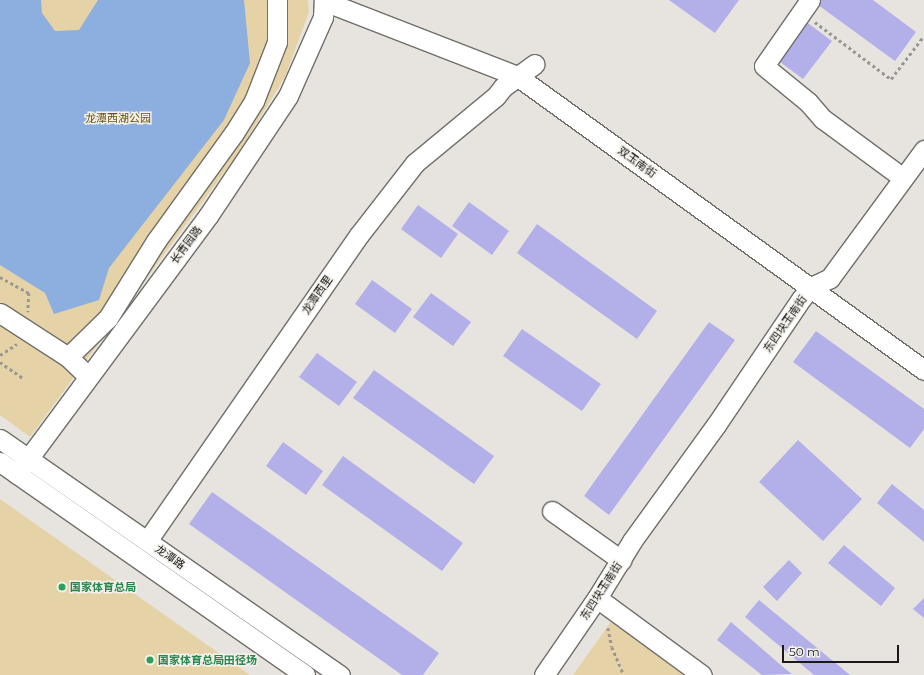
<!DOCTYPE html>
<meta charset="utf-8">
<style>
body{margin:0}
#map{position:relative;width:924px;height:675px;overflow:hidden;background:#e7e4df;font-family:Montserrat,"Noto Sans SC",sans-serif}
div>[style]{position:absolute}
.green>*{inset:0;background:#e5d3a7}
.water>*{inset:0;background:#8cafdf}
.building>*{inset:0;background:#b3b0e9}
.path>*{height:2.5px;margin-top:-1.25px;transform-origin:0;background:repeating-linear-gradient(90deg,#999793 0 3px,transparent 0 6px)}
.roads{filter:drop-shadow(1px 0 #716f6a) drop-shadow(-1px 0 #716f6a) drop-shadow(0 1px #716f6a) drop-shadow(0 -1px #716f6a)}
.minor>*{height:19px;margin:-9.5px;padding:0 9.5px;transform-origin:9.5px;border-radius:9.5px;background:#fff}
.dots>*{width:11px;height:11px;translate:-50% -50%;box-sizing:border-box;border:2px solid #f4f2ec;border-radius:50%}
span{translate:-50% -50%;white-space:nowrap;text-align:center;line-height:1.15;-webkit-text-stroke:3px #f4f2ec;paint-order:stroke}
.park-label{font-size:11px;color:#685109}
.street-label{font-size:11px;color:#1a1917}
.leisure-label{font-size:11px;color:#27864d;font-weight:700}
.left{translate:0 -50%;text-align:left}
.scale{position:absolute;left:782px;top:645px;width:117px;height:18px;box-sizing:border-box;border:2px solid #1a1917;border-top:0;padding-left:5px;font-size:12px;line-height:14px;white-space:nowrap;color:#1a1917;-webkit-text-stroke:3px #f4f2ec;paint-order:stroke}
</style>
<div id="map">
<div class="green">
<div style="clip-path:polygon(0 0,308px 0,309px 12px,285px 77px,237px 155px,30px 437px,0 415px)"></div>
<div style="clip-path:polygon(0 499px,250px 675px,0 675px)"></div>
<div style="clip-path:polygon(615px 616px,694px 675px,573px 675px)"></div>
</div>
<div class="water">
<div style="clip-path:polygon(0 0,41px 0,42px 13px,55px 31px,79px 30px,98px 0,244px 0,250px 63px,224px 120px,109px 268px,99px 300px,54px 314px,45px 293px,0 265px)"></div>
</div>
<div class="building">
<div style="clip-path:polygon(669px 0,739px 0,715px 33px)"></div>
<div style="clip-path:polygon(815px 0,873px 0,916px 32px,895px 61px,814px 2px)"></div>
<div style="clip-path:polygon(805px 21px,832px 41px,803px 79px,776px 59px)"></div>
<div style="clip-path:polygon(469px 202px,509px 231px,492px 255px,452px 226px)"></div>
<div style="clip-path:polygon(418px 205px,458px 234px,441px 258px,401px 229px)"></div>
<div style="clip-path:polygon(537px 224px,657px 311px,637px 339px,517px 253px)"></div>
<div style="clip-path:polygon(372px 280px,412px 309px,395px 333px,355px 304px)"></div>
<div style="clip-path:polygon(431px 293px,471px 322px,453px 346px,413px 317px)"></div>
<div style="clip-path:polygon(709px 322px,735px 340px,609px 515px,584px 496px)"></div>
<div style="clip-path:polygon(522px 329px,601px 384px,582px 411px,503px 356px)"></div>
<div style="clip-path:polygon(816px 331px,924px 409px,924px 429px,910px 448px,793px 362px)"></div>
<div style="clip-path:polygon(317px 353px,357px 382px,339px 406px,299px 377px)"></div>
<div style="clip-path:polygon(374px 370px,494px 456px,474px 484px,353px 398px)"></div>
<div style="clip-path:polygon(798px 440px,862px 499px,823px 541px,759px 482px)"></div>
<div style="clip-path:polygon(283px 442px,323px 471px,306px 495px,266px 466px)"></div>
<div style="clip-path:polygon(343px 456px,463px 543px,442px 571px,322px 485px)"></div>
<div style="clip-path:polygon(892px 484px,924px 510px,924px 542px,877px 503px)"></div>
<div style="clip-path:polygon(212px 492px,439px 653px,423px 675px,402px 675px,189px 524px)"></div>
<div style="clip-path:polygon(844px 545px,895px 588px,881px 606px,828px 563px)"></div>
<div style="clip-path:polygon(789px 560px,802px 573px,777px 601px,763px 587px)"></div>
<div style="clip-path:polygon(924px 598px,924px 618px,913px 609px)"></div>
<div style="clip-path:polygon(759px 600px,850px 675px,814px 675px,745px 617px)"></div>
<div style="clip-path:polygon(731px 622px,783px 667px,792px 674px,762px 675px,717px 640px)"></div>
</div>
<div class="path">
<div style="left:815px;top:22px;width:95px;rotate:36.9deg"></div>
<div style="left:891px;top:79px;width:53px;rotate:-52.7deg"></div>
<div style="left:0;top:277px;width:33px;rotate:29deg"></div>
<div style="left:29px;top:293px;width:19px;rotate:93deg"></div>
<div style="left:0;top:355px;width:20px;rotate:-33deg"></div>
<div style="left:0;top:362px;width:29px;rotate:35deg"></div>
<div style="left:608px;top:628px;width:19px;rotate:78deg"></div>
<div style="left:612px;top:647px;width:30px;rotate:67deg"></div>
</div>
<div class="roads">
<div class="minor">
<div style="left:810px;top:0;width:80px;rotate:124.9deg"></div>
<div style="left:764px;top:66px;width:57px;rotate:39.3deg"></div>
<div style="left:808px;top:102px;width:23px;rotate:49deg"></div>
<div style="left:823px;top:119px;width:99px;rotate:36.4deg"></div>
<div style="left:324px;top:1px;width:207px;rotate:21.2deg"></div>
<div style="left:517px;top:76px;width:502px;rotate:35.84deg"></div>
<div style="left:0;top:313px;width:81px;rotate:32.9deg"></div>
<div style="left:68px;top:357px;width:28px;rotate:44deg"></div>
<div style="left:68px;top:357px;width:56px;rotate:-44.3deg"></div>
<div style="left:108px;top:318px;width:91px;rotate:-58.1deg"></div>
<div style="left:156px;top:241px;width:133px;rotate:-54.2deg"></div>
<div style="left:234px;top:133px;width:38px;rotate:-58deg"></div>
<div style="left:254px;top:101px;width:63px;rotate:-68.7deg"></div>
<div style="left:277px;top:42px;width:42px;rotate:-90deg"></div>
<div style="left:0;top:439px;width:414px;rotate:34.8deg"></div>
<div style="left:0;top:462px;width:372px;rotate:34.9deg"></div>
<div style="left:17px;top:474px;width:321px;rotate:-53.5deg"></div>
<div style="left:208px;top:216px;width:144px;rotate:-56.3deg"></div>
<div style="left:288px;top:96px;width:86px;rotate:-66.1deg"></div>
<div style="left:323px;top:17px;width:17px;rotate:-87deg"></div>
<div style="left:552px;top:511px;width:85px;rotate:35.4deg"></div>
<div style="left:147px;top:541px;width:372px;rotate:-55.3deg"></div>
<div style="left:359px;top:235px;width:91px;rotate:-52.1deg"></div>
<div style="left:415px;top:163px;width:105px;rotate:-39.6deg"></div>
<div style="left:496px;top:96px;width:11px;rotate:-52deg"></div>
<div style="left:503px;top:87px;width:39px;rotate:-36deg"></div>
<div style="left:597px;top:598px;width:130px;rotate:36.3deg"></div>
<div style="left:544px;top:675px;width:93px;rotate:-55.5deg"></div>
<div style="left:597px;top:598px;width:67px;rotate:-58.4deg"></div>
<div style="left:632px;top:541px;width:143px;rotate:-54.1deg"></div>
<div style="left:716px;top:425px;width:152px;rotate:-56deg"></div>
<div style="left:801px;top:299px;width:16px;rotate:-50deg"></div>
<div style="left:811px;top:287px;width:21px;rotate:-25deg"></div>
<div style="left:830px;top:278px;width:159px;rotate:-53.7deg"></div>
</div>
</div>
<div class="dots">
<div style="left:62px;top:587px;background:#2e9e5b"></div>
<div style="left:150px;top:660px;background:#2e9e5b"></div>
</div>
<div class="park-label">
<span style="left:118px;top:118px">龙潭西湖公园</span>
</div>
<div class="street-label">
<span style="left:637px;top:162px;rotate:36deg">双玉南街</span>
<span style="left:186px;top:245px;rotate:-53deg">长青园路</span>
<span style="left:317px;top:295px;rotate:-55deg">龙潭西里</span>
<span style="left:785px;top:324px;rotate:-55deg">东四块玉南街</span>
<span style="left:170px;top:557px;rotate:35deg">龙潭路</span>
<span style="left:601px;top:591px;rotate:-57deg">东四块玉南街</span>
</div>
<div class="leisure-label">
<span class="left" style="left:70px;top:587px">国家体育总局</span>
<span class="left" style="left:158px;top:660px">国家体育总局田径场</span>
</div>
<div class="scale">50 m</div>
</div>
